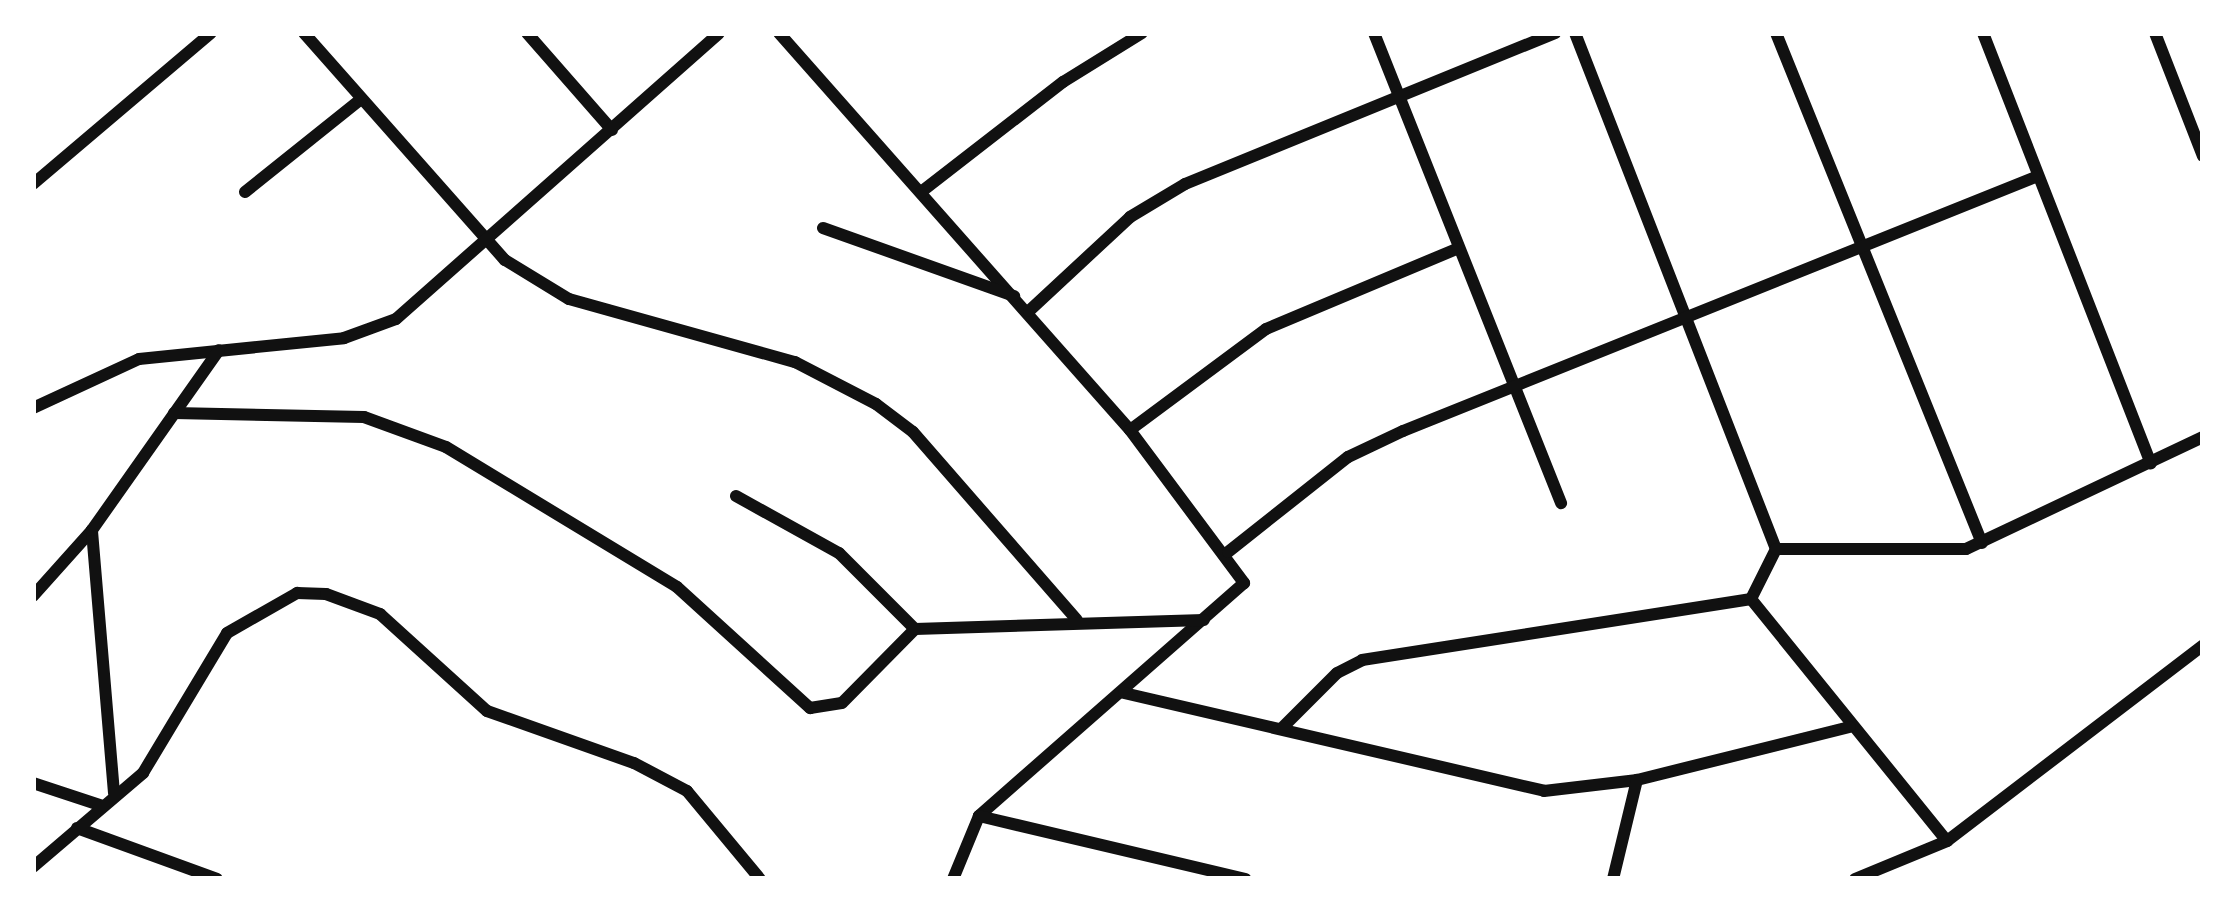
<!DOCTYPE html>
<style>
body{margin:0}
#map{position:relative;width:2236px;height:912px;overflow:hidden;background:#fff;font-family:"Varela Round",sans-serif}
div>[style]{position:absolute}
.minor>*{height:12px;margin:-6px;padding:0 6px;transform-origin:6px;border-radius:6px;background:#111}
span{translate:-50% -50%;white-space:nowrap;text-align:center;line-height:1.15;-webkit-text-stroke:10px #fff;paint-order:stroke}
.frame{position:absolute;inset:0;border:36px solid #fff;pointer-events:none}
</style>
<div id="map">
<div class="minor">
<div style="left:304px;top:33px;width:303px;rotate:48.5deg"></div>
<div style="left:505px;top:260px;width:75px;rotate:31.4deg"></div>
<div style="left:569px;top:299px;width:235px;rotate:15.6deg"></div>
<div style="left:795px;top:362px;width:91px;rotate:27.4deg"></div>
<div style="left:876px;top:404px;width:46px;rotate:37.1deg"></div>
<div style="left:913px;top:432px;width:249px;rotate:48.9deg"></div>
<div style="left:527px;top:33px;width:129px;rotate:48.8deg"></div>
<div style="left:779px;top:33px;width:530px;rotate:48.52deg"></div>
<div style="left:1130px;top:430px;width:191px;rotate:53.3deg"></div>
<div style="left:1244px;top:583px;width:353px;rotate:138.7deg"></div>
<div style="left:979px;top:816px;width:68px;rotate:112.4deg"></div>
<div style="left:1374px;top:33px;width:506px;rotate:68.3deg"></div>
<div style="left:1575px;top:33px;width:554px;rotate:68.72deg"></div>
<div style="left:1776px;top:549px;width:56px;rotate:116.6deg"></div>
<div style="left:1776px;top:33px;width:550px;rotate:68.01deg"></div>
<div style="left:1983px;top:33px;width:462px;rotate:68.7deg"></div>
<div style="left:2155px;top:33px;width:132px;rotate:68.7deg"></div>
<div style="left:33px;top:184px;width:233px;rotate:-40.3deg"></div>
<div style="left:245px;top:192px;width:149px;rotate:-38.7deg"></div>
<div style="left:921px;top:192px;width:180px;rotate:-37.8deg"></div>
<div style="left:1063px;top:82px;width:93px;rotate:-31.8deg"></div>
<div style="left:823px;top:228px;width:203px;rotate:19.6deg"></div>
<div style="left:1029px;top:311px;width:138px;rotate:-42.9deg"></div>
<div style="left:1130px;top:217px;width:64px;rotate:-31deg"></div>
<div style="left:1185px;top:184px;width:400px;rotate:-22.2deg"></div>
<div style="left:33px;top:408px;width:117px;rotate:-24.8deg"></div>
<div style="left:139px;top:359px;width:206px;rotate:-5.8deg"></div>
<div style="left:344px;top:338px;width:55px;rotate:-20.1deg"></div>
<div style="left:396px;top:319px;width:431px;rotate:-41.5deg"></div>
<div style="left:174px;top:413px;width:190px;rotate:1.2deg"></div>
<div style="left:364px;top:417px;width:87px;rotate:20.1deg"></div>
<div style="left:446px;top:447px;width:270px;rotate:31.2deg"></div>
<div style="left:677px;top:587px;width:180px;rotate:42.3deg"></div>
<div style="left:810px;top:708px;width:32px;rotate:-9deg"></div>
<div style="left:842px;top:703px;width:104px;rotate:-45.4deg"></div>
<div style="left:915px;top:629px;width:289px;rotate:-1.8deg"></div>
<div style="left:1130px;top:430px;width:169px;rotate:-36.6deg"></div>
<div style="left:1266px;top:329px;width:206px;rotate:-22.8deg"></div>
<div style="left:736px;top:496px;width:118px;rotate:29deg"></div>
<div style="left:839px;top:553px;width:107px;rotate:45deg"></div>
<div style="left:1776px;top:549px;width:190px"></div>
<div style="left:1966px;top:549px;width:262px;rotate:-25.3deg"></div>
<div style="left:1228px;top:552px;width:153px;rotate:-38.4deg"></div>
<div style="left:1348px;top:457px;width:61px;rotate:-25.3deg"></div>
<div style="left:1403px;top:431px;width:684px;rotate:-21.88deg"></div>
<div style="left:33px;top:596px;width:89px;rotate:-48.2deg"></div>
<div style="left:1751px;top:599px;width:311px;rotate:51deg"></div>
<div style="left:1124px;top:693px;width:431px;rotate:13.1deg"></div>
<div style="left:1544px;top:791px;width:94px;rotate:-6.7deg"></div>
<div style="left:1637px;top:780px;width:219px;rotate:-14deg"></div>
<div style="left:1283px;top:727px;width:76px;rotate:-45deg"></div>
<div style="left:1337px;top:673px;width:28px;rotate:-27deg"></div>
<div style="left:1362px;top:660px;width:394px;rotate:-8.9deg"></div>
<div style="left:33px;top:783px;width:71px;rotate:18.2deg"></div>
<div style="left:114px;top:793px;width:264px;rotate:-94.8deg"></div>
<div style="left:92px;top:530px;width:220px;rotate:-54.8deg"></div>
<div style="left:979px;top:816px;width:274px;rotate:13.3deg"></div>
<div style="left:77px;top:828px;width:149px;rotate:20deg"></div>
<div style="left:33px;top:867px;width:145px;rotate:-40.5deg"></div>
<div style="left:143px;top:773px;width:163px;rotate:-59deg"></div>
<div style="left:227px;top:633px;width:81px;rotate:-29.7deg"></div>
<div style="left:297px;top:593px;width:29px;rotate:2deg"></div>
<div style="left:326px;top:594px;width:58px;rotate:20.3deg"></div>
<div style="left:380px;top:614px;width:144px;rotate:42.2deg"></div>
<div style="left:487px;top:711px;width:156px;rotate:19.5deg"></div>
<div style="left:634px;top:763px;width:60px;rotate:27.8deg"></div>
<div style="left:687px;top:791px;width:114px;rotate:50.3deg"></div>
<div style="left:1613px;top:879px;width:102px;rotate:-76.4deg"></div>
<div style="left:1855px;top:879px;width:100px;rotate:-22.4deg"></div>
<div style="left:1947px;top:841px;width:322px;rotate:-37.4deg"></div>
</div>
<div class="frame"></div>
</div>
